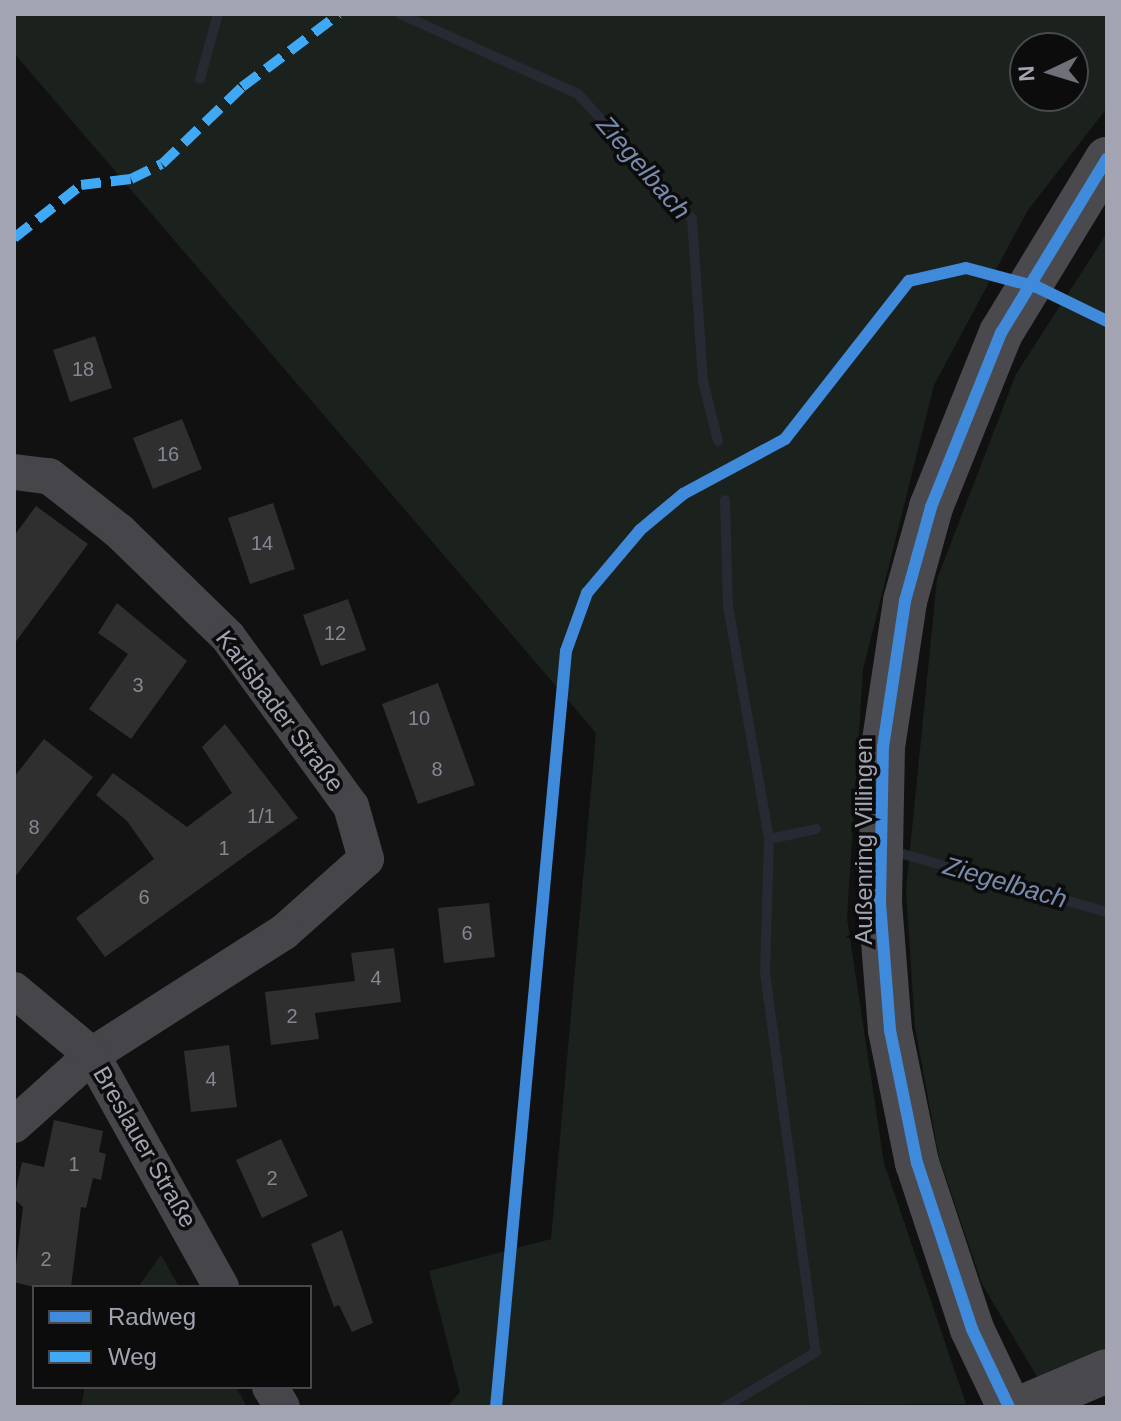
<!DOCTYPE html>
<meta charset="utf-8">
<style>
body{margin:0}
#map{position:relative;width:1121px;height:1421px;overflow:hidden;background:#111;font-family:Arial,sans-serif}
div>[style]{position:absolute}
.green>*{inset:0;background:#1b211d}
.stream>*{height:10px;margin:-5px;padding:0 5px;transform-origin:5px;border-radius:5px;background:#262a32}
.building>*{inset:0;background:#2f2f30}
.street>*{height:36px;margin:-18px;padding:0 18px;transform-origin:18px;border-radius:18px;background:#46464a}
.secondary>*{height:44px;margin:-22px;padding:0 22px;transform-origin:22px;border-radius:22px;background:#4a4a4e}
.quiet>*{height:10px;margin-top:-5px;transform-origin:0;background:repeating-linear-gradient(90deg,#3fa9f5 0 20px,transparent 0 30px)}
.cycleway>*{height:12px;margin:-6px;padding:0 6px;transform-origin:6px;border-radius:6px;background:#408adc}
span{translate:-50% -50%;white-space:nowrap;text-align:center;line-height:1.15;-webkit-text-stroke:7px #0c0c0d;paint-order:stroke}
.number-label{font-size:20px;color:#858792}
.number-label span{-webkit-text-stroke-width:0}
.street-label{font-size:24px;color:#a2a4b2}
.water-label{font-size:26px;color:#798bad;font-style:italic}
.frame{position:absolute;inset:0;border:16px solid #a2a4b2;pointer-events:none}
.legend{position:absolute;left:32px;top:1285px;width:280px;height:104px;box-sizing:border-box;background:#0c0c0d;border:2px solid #48494f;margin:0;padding:10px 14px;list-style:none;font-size:24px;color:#a2a4b2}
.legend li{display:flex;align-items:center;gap:16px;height:40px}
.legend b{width:40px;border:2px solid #48494f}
.north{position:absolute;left:1009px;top:32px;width:80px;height:80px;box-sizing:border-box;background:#0c0c0d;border:2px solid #48494f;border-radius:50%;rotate:266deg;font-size:22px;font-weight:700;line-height:32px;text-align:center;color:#a2a4b2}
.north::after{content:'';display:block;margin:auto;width:28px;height:36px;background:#6f717a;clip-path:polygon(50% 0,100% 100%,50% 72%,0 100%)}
</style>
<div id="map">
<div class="green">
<div style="clip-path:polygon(evenodd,14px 14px,1107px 14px,1107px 108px,1028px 210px,934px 385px,863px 670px,847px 918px,884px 1163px,966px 1404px,447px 1407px,460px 1392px,429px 1271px,551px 1239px,596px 733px,14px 53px,14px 14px,1025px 48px,1073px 48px,1073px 96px,1025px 96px,1025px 48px)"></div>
<div style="clip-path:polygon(1107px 233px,1107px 1347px,1039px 1380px,982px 1284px,939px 1157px,915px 1028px,906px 890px,937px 579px,1016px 374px)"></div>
<div style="clip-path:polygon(161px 1255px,179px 1287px,138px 1287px)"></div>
<div style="clip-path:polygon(85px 1387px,236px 1387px,247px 1407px,81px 1407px)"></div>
</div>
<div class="stream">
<div style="left:400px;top:14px;width:195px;rotate:24.2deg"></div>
<div style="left:578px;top:94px;width:169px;rotate:47.6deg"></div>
<div style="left:692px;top:219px;width:162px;rotate:86.1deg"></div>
<div style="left:703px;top:381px;width:62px;rotate:76deg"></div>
<div style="left:200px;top:79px;width:67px;rotate:-74.5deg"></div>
<div style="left:725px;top:500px;width:106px;rotate:88.4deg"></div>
<div style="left:728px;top:606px;width:237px;rotate:80deg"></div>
<div style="left:769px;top:839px;width:133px;rotate:91.7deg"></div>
<div style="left:765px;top:972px;width:383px;rotate:82.4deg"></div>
<div style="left:816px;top:1352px;width:106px;rotate:148.9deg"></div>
<div style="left:769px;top:839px;width:48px;rotate:-12deg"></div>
<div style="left:903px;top:854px;width:212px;rotate:15.9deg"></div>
</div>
<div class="building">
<div style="clip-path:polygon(95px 336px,112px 388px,70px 402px,53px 350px)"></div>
<div style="clip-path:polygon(182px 419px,202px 469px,153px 489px,133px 438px)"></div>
<div style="clip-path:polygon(273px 503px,295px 569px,250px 584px,228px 518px)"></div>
<div style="clip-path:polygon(36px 506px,88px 544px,14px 644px,14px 536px)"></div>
<div style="clip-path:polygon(348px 599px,366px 650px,321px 666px,303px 615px)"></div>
<div style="clip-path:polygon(117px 603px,187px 661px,131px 739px,89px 709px,128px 654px,98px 633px)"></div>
<div style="clip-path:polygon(438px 683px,475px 785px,418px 804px,382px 704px)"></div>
<div style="clip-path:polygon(225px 724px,298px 818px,105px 957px,76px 918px,154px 859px,127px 821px,96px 795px,113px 773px,187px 827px,232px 793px,202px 747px)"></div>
<div style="clip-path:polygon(44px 739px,93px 777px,14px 878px,14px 777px)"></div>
<div style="clip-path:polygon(489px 903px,495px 957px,444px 963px,438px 908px)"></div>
<div style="clip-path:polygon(394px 948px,401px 1002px,315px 1013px,319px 1039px,271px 1045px,265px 992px,355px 981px,351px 953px)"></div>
<div style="clip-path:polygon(229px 1045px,237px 1107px,191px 1112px,184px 1051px)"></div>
<div style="clip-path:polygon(54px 1120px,103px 1131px,99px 1152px,106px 1154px,101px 1180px,93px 1178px,86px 1208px,81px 1207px,71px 1287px,34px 1287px,14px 1282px,23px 1207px,14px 1199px,22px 1162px,44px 1167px)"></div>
<div style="clip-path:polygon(281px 1139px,308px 1196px,262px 1218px,236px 1160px)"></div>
<div style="clip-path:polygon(342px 1230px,373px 1323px,352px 1332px,339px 1305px,334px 1307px,311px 1244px)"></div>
</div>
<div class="street">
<div style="left:14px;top:472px;width:35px;rotate:7deg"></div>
<div style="left:49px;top:476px;width:89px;rotate:38.2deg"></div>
<div style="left:119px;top:531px;width:152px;rotate:44.2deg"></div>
<div style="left:228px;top:637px;width:209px;rotate:54deg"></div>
<div style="left:351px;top:806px;width:55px;rotate:74.2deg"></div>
<div style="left:366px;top:859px;width:110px;rotate:138.3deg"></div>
<div style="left:284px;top:932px;width:228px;rotate:147.4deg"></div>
<div style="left:92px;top:1055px;width:105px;rotate:138.1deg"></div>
<div style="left:14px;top:990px;width:102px;rotate:39.8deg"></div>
<div style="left:92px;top:1055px;width:265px;rotate:60.9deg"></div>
<div style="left:270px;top:1387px;width:23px;rotate:59deg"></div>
</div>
<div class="secondary">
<div style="left:1009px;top:1407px;width:86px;rotate:-115.4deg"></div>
<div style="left:972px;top:1329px;width:175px;rotate:-108.3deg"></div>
<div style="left:917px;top:1163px;width:136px;rotate:-101.5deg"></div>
<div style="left:890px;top:1030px;width:128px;rotate:-94.5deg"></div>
<div style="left:880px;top:902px;width:155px;rotate:-88.9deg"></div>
<div style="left:883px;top:747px;width:148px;rotate:-81.4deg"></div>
<div style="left:905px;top:601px;width:98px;rotate:-74.5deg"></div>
<div style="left:931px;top:507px;width:188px;rotate:-68.1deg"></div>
<div style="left:1001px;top:333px;width:204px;rotate:-58.7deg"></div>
<div style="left:1022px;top:1407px;width:92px;rotate:-23deg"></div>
</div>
<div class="quiet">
<div style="left:14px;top:238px;width:85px;rotate:-38.3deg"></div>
<div style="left:81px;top:185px;width:50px;rotate:-6.8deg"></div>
<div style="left:131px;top:179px;width:34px;rotate:-26deg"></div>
<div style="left:162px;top:164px;width:111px;rotate:-43.9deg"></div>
<div style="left:242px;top:87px;width:121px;rotate:-37deg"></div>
</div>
<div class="cycleway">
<div style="left:496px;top:1407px;width:759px;rotate:-84.71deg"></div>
<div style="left:566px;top:651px;width:62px;rotate:-70.1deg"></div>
<div style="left:587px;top:593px;width:82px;rotate:-49.9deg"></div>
<div style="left:640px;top:530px;width:56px;rotate:-39.9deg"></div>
<div style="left:683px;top:494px;width:116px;rotate:-28.3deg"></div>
<div style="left:785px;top:439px;width:201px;rotate:-51.9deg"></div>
<div style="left:909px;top:281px;width:58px;rotate:-12.8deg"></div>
<div style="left:966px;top:268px;width:73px;rotate:15deg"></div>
<div style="left:1037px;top:287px;width:78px;rotate:25.9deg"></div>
<div style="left:1009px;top:1407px;width:86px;rotate:-115.4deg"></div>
<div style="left:972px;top:1329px;width:175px;rotate:-108.3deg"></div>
<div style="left:917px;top:1163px;width:136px;rotate:-101.5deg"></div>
<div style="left:890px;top:1030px;width:128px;rotate:-94.5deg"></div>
<div style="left:880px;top:902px;width:155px;rotate:-88.9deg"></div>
<div style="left:883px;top:747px;width:148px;rotate:-81.4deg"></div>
<div style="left:905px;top:601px;width:98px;rotate:-74.5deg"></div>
<div style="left:931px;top:507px;width:188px;rotate:-68.1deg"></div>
<div style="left:1001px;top:333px;width:204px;rotate:-58.7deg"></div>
</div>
<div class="number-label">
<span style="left:83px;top:369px">18</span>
<span style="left:168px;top:454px">16</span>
<span style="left:262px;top:543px">14</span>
<span style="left:335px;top:633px">12</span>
<span style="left:138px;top:685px">3</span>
<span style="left:419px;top:718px">10</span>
<span style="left:437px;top:769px">8</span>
<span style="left:261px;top:816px">1/1</span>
<span style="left:34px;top:827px">8</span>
<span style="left:224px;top:848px">1</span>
<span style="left:144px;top:897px">6</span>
<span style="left:467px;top:933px">6</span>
<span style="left:376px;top:978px">4</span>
<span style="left:292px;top:1016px">2</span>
<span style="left:211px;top:1079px">4</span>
<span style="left:74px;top:1164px">1</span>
<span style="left:272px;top:1178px">2</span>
<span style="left:46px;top:1259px">2</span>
</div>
<div class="street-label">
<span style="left:280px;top:711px;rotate:53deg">Karlsbader Straße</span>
<span style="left:864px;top:841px;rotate:-90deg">Außenring Villingen</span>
<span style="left:145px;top:1147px;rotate:60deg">Breslauer Straße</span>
</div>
<div class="water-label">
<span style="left:643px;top:168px;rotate:49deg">Ziegelbach</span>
<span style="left:1005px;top:883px;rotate:16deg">Ziegelbach</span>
</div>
<div class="frame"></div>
<ul class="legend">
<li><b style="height:10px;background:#408adc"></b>Radweg</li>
<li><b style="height:10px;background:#3fa9f5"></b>Weg</li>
</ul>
<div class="north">N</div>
</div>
